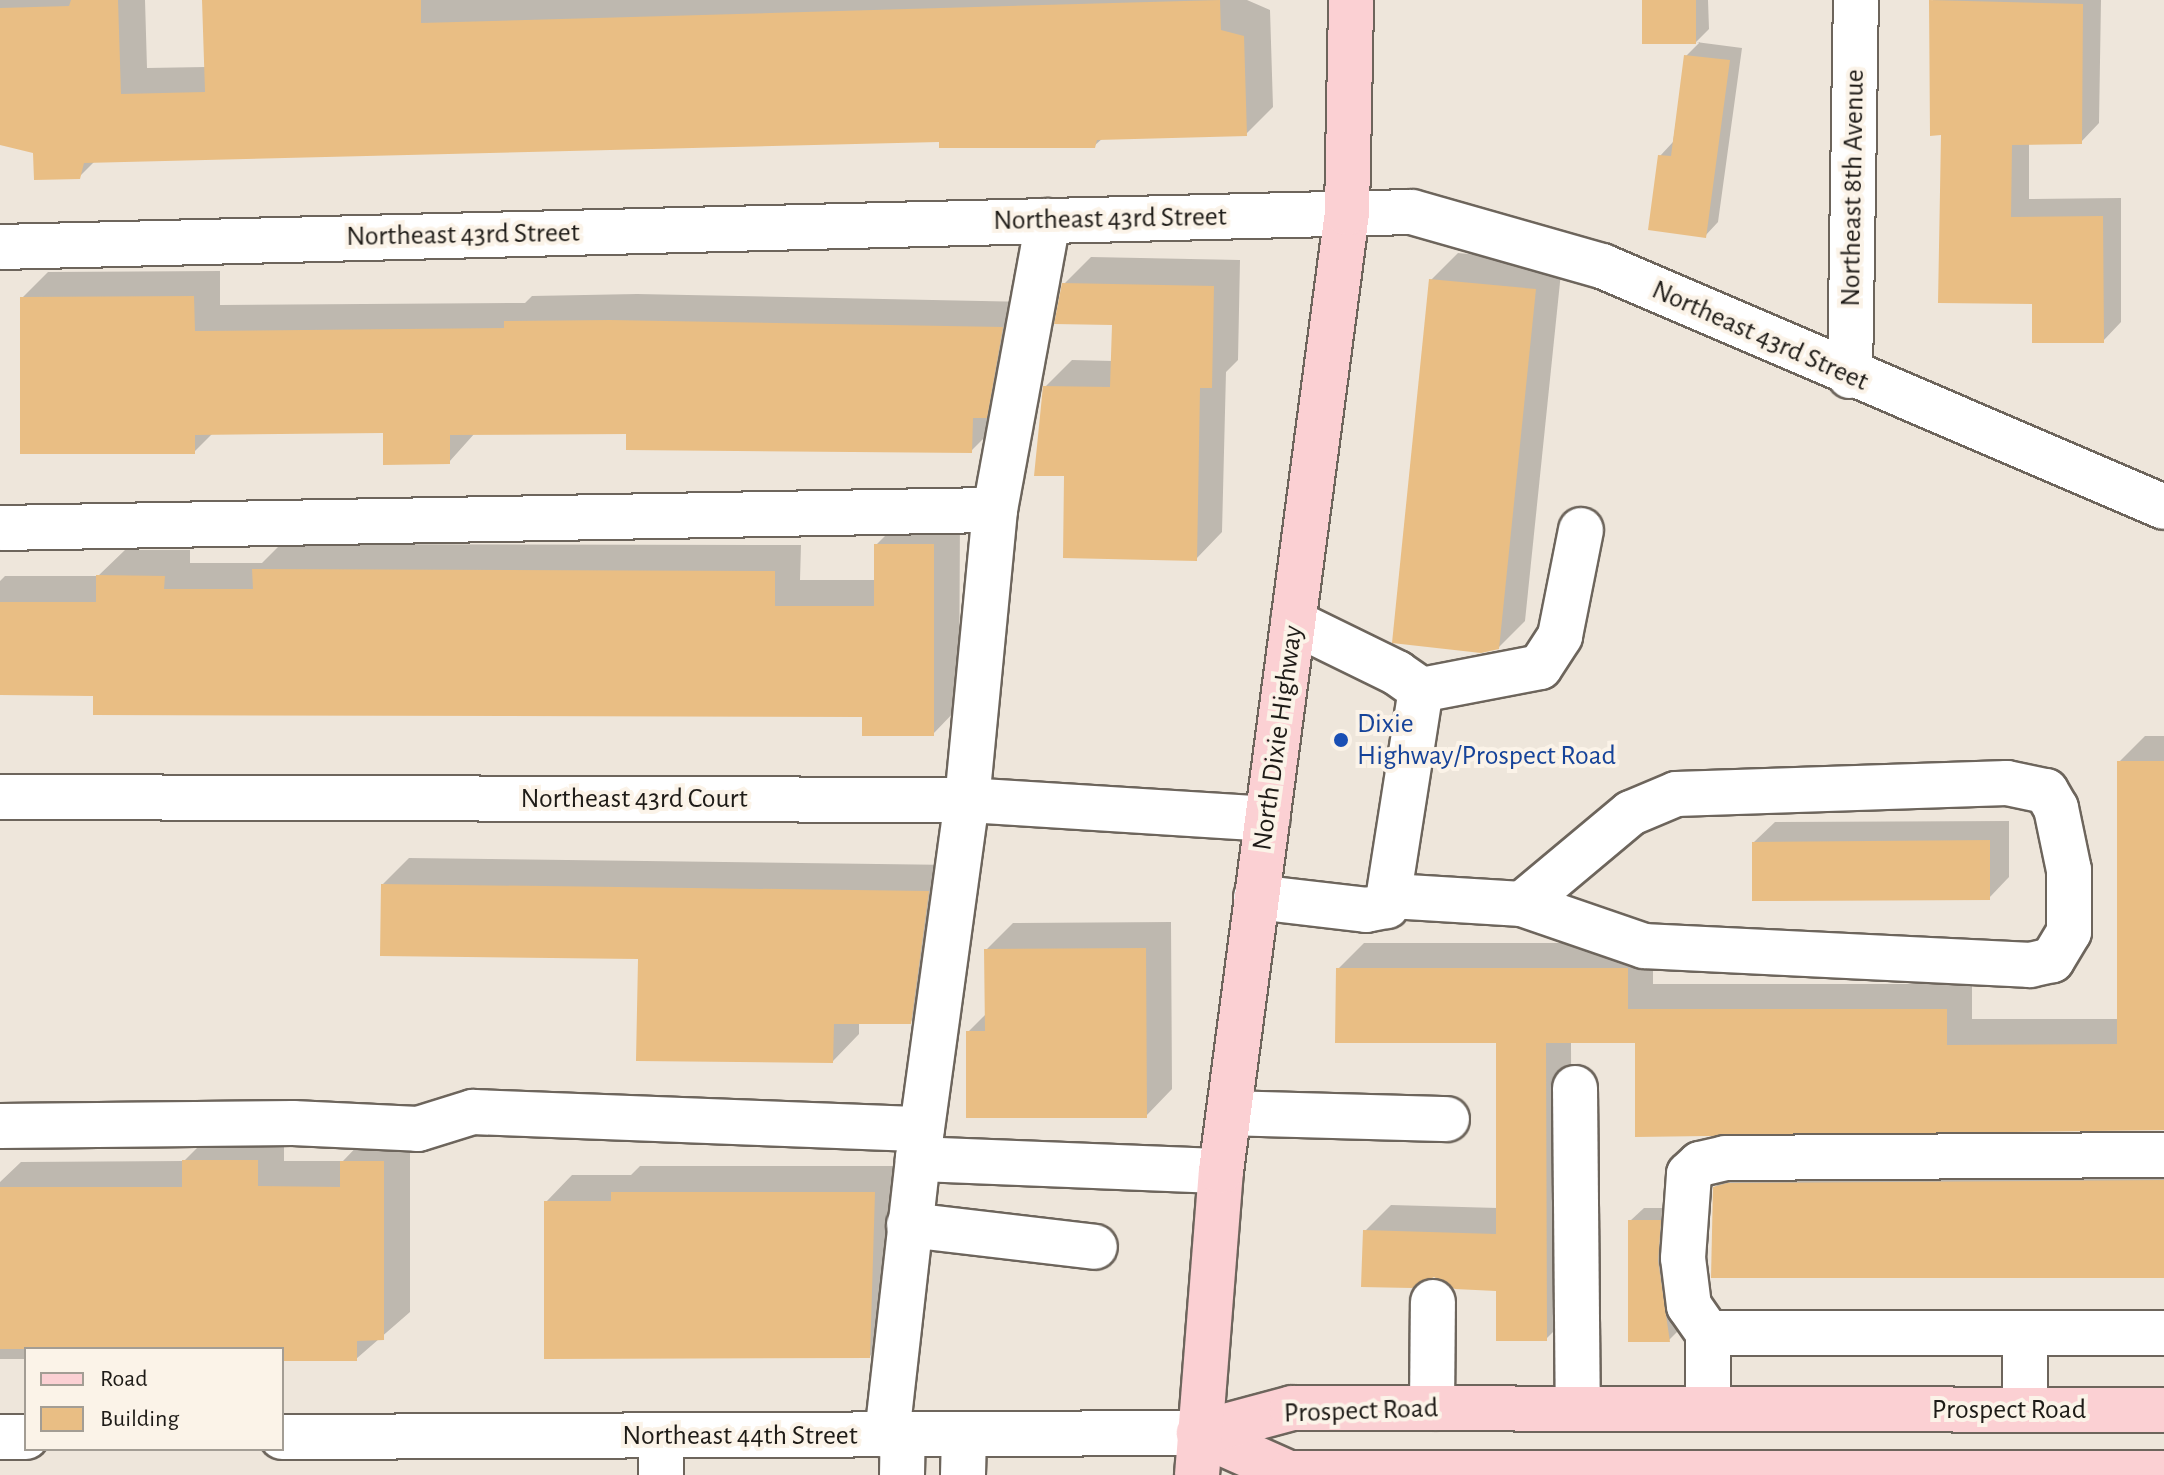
<!DOCTYPE html>
<style>
body{margin:0}
#map{position:relative;width:2164px;height:1475px;overflow:hidden;background:#eee6db;font-family:"Alegreya Sans",sans-serif}
div>[style]{position:absolute}
.shadow>*{inset:0;background:#0003}
.building>*{inset:0;background:#e9be84}
.roads{filter:drop-shadow(2px 0 #6d655c) drop-shadow(-2px 0 #6d655c) drop-shadow(0 2px #6d655c) drop-shadow(0 -2px #6d655c)}
.minor>*{height:44px;margin:-22px;padding:0 22px;transform-origin:22px;border-radius:22px;background:#fff}
.major>*{height:44px;margin:-22px;padding:0 22px;transform-origin:22px;border-radius:22px;background:#fbd0d3}
.dots>*{width:22px;height:22px;translate:-50% -50%;box-sizing:border-box;border:4px solid #fbf3e8;border-radius:50%}
span{translate:-50% -50%;white-space:nowrap;text-align:center;line-height:1.15;-webkit-text-stroke:8px #fbf3e8;paint-order:stroke}
.street-label{font-size:28px;color:#1e1b17}
.transit-label{font-size:28px;color:#164399}
.left{translate:0 -50%;text-align:left}
.legend{position:absolute;left:24px;top:1347px;width:260px;height:104px;box-sizing:border-box;background:#fbf3e8;border:2px solid #a39d94;margin:0;padding:10px 14px;list-style:none;font-size:24px;color:#1e1b17}
.legend li{display:flex;align-items:center;gap:16px;height:40px}
.legend b{width:40px;border:2px solid #a39d94}
</style>
<div id="map">
<div class="shadow">
<div style="clip-path:polygon(0 0,145px 0,147px 68px,206px 67px,204px 0,1247px 0,1270px 10px,1273px 107px,1246px 134px,1103px 138px,1094px 146px,941px 140px,95px 161px,79px 177px,35px 151px,0 143px)"></div>
<div style="clip-path:polygon(1644px 0,1708px 0,1709px 29px,1696px 42px,1742px 48px,1718px 222px,1705px 236px,1660px 156px,1673px 142px,1686px 56px,1700px 42px,1644px 42px)"></div>
<div style="clip-path:polygon(1933px 0,2101px 0,2099px 123px,2081px 142px,2029px 143px,2029px 199px,2121px 198px,2121px 322px,2103px 341px,2034px 302px,1943px 133px,1932px 134px)"></div>
<div style="clip-path:polygon(1458px 253px,1562px 263px,1525px 621px,1498px 648px,1431px 280px)"></div>
<div style="clip-path:polygon(1091px 257px,1240px 260px,1238px 360px,1226px 372px,1222px 532px,1196px 559px,1066px 474px,1045px 387px,1072px 360px,1113px 361px,1114px 323px,1064px 284px)"></div>
<div style="clip-path:polygon(220px 271px,220px 305px,525px 303px,532px 296px,637px 294px,1028px 302px,997px 425px,971px 451px,628px 432px,475px 433px,449px 462px,385px 431px,213px 433px,194px 452px,22px 298px,48px 272px)"></div>
<div style="clip-path:polygon(903px 518px,960px 518px,959px 707px,933px 734px,864px 715px,0 693px,0 581px,5px 576px,98px 576px,125px 550px,190px 550px,190px 563px,262px 563px,281px 544px,801px 545px,800px 580px,876px 580px,876px 545px)"></div>
<div style="clip-path:polygon(2145px 736px,2164px 736px,2164px 1128px,1637px 1135px,1637px 1041px,1571px 1041px,1572px 1313px,1546px 1339px,1498px 1289px,1365px 1231px,1391px 1205px,1498px 1208px,1498px 1041px,1338px 969px,1364px 943px,1653px 943px,1653px 984px,1972px 984px,1972px 1019px,2119px 1019px,2119px 762px)"></div>
<div style="clip-path:polygon(2009px 821px,2009px 877px,1989px 898px,1754px 842px,1775px 822px)"></div>
<div style="clip-path:polygon(409px 858px,955px 865px,937px 995px,910px 1022px,859px 1022px,859px 1034px,833px 1061px,640px 957px,383px 884px)"></div>
<div style="clip-path:polygon(1171px 922px,1172px 1089px,1146px 1116px,968px 1032px,987px 1013px,986px 950px,1013px 923px)"></div>
<div style="clip-path:polygon(211px 1134px,284px 1134px,284px 1161px,343px 1161px,368px 1135px,410px 1135px,410px 1312px,356px 1359px,282px 1359px,282px 1349px,26px 1349px,26px 1359px,0 1359px,0 1182px,21px 1162px,184px 1161px)"></div>
<div style="clip-path:polygon(2164px 1155px,2164px 1276px,1715px 1187px,1741px 1161px)"></div>
<div style="clip-path:polygon(640px 1166px,900px 1166px,896px 1329px,870px 1356px,546px 1202px,572px 1175px,631px 1175px)"></div>
<div style="clip-path:polygon(1644px 1208px,1673px 1208px,1683px 1326px,1669px 1340px,1630px 1221px)"></div>
</div>
<div class="building">
<div style="clip-path:polygon(71px 0,118px 0,121px 94px,205px 92px,202px 0,421px 0,421px 23px,1220px 0,1221px 30px,1244px 36px,1247px 136px,1097px 140px,1095px 148px,939px 148px,939px 142px,84px 163px,80px 179px,34px 180px,33px 153px,0 145px,0 8px,69px 6px)"></div>
<div style="clip-path:polygon(1642px 0,1696px 0,1696px 44px,1642px 44px)"></div>
<div style="clip-path:polygon(1929px 0,2083px 4px,2082px 144px,2012px 145px,2011px 217px,2103px 216px,2104px 343px,2032px 343px,2032px 304px,1938px 303px,1941px 135px,1930px 136px)"></div>
<div style="clip-path:polygon(1684px 55px,1730px 60px,1706px 238px,1648px 230px,1658px 155px,1671px 156px)"></div>
<div style="clip-path:polygon(1429px 279px,1536px 289px,1499px 649px,1481px 653px,1392px 643px)"></div>
<div style="clip-path:polygon(1062px 283px,1214px 286px,1212px 388px,1200px 388px,1197px 561px,1063px 558px,1064px 476px,1034px 476px,1043px 386px,1110px 387px,1112px 325px,1054px 324px)"></div>
<div style="clip-path:polygon(194px 296px,195px 331px,504px 328px,504px 321px,610px 320px,1003px 327px,987px 418px,973px 418px,972px 453px,626px 450px,626px 434px,450px 435px,450px 464px,383px 465px,383px 433px,195px 435px,195px 454px,20px 454px,20px 297px)"></div>
<div style="clip-path:polygon(874px 544px,934px 544px,934px 736px,862px 736px,862px 717px,93px 715px,93px 696px,0 695px,0 602px,96px 602px,96px 575px,165px 576px,164px 589px,253px 589px,252px 569px,775px 571px,775px 606px,874px 606px)"></div>
<div style="clip-path:polygon(2117px 761px,2164px 761px,2164px 1130px,1635px 1137px,1635px 1043px,1546px 1043px,1547px 1341px,1496px 1341px,1496px 1291px,1455px 1289px,1434px 1277px,1412px 1288px,1361px 1287px,1363px 1230px,1496px 1234px,1496px 1043px,1335px 1043px,1336px 968px,1628px 968px,1628px 1009px,1947px 1009px,1947px 1045px,2117px 1044px)"></div>
<div style="clip-path:polygon(1990px 840px,1990px 900px,1752px 901px,1752px 842px)"></div>
<div style="clip-path:polygon(381px 884px,929px 891px,911px 1024px,834px 1024px,833px 1063px,636px 1061px,638px 959px,380px 956px)"></div>
<div style="clip-path:polygon(1146px 948px,1147px 1118px,966px 1118px,966px 1031px,985px 1031px,984px 949px)"></div>
<div style="clip-path:polygon(182px 1160px,258px 1160px,258px 1186px,340px 1187px,340px 1161px,384px 1161px,384px 1340px,357px 1341px,357px 1361px,282px 1361px,282px 1349px,0 1349px,0 1187px,182px 1187px)"></div>
<div style="clip-path:polygon(2164px 1180px,2164px 1278px,1711px 1278px,1713px 1187px,1728px 1183px)"></div>
<div style="clip-path:polygon(611px 1192px,875px 1192px,870px 1358px,544px 1359px,544px 1201px,611px 1201px)"></div>
<div style="clip-path:polygon(1628px 1220px,1661px 1220px,1658px 1261px,1670px 1342px,1628px 1342px)"></div>
</div>
<div class="roads">
<div class="minor">
<div style="left:0;top:247px;width:1412px;rotate:-1.42deg"></div>
<div style="left:1412px;top:212px;width:198px;rotate:15.9deg"></div>
<div style="left:1602px;top:266px;width:611px;rotate:23.21deg"></div>
<div style="left:1850px;top:376px;width:376px;rotate:-89.1deg"></div>
<div style="left:995px;top:510px;width:294px;rotate:-79.6deg"></div>
<div style="left:0;top:528px;width:995px;rotate:-1.04deg"></div>
<div style="left:995px;top:510px;width:291px;rotate:95.5deg"></div>
<div style="left:967px;top:800px;width:362px;rotate:97.8deg"></div>
<div style="left:918px;top:1159px;width:303px;rotate:2.3deg"></div>
<div style="left:1293px;top:622px;width:116px;rotate:26.1deg"></div>
<div style="left:1397px;top:673px;width:29px;rotate:35deg"></div>
<div style="left:1421px;top:690px;width:121px;rotate:-10.9deg"></div>
<div style="left:1540px;top:667px;width:37px;rotate:-57deg"></div>
<div style="left:1560px;top:636px;width:108px;rotate:-78.8deg"></div>
<div style="left:0;top:797px;width:967px;rotate:0.18deg"></div>
<div style="left:967px;top:800px;width:301px;rotate:3.6deg"></div>
<div style="left:1391px;top:896px;width:131px;rotate:3.5deg"></div>
<div style="left:1522px;top:904px;width:142px;rotate:-39.9deg"></div>
<div style="left:1631px;top:813px;width:49px;rotate:-22.9deg"></div>
<div style="left:1676px;top:794px;width:331px;rotate:-1.9deg"></div>
<div style="left:2007px;top:783px;width:40px;rotate:12deg"></div>
<div style="left:2046px;top:791px;width:20px;rotate:60deg"></div>
<div style="left:2056px;top:808px;width:63px;rotate:78.2deg"></div>
<div style="left:2069px;top:870px;width:62px;rotate:90deg"></div>
<div style="left:2069px;top:932px;width:33px;rotate:121deg"></div>
<div style="left:2052px;top:960px;width:23px;rotate:167deg"></div>
<div style="left:2030px;top:965px;width:386px;rotate:-177.2deg"></div>
<div style="left:1644px;top:946px;width:129px;rotate:-161deg"></div>
<div style="left:1256px;top:897px;width:111px;rotate:6.7deg"></div>
<div style="left:1366px;top:910px;width:21px;rotate:-11deg"></div>
<div style="left:1387px;top:906px;width:219px;rotate:-81.1deg"></div>
<div style="left:1575px;top:1088px;width:320px;rotate:89.5deg"></div>
<div style="left:1229px;top:1113px;width:218px;rotate:1.6deg"></div>
<div style="left:0;top:1126px;width:293px;rotate:-0.6deg"></div>
<div style="left:293px;top:1123px;width:125px;rotate:2.7deg"></div>
<div style="left:418px;top:1129px;width:58px;rotate:-17.2deg"></div>
<div style="left:473px;top:1112px;width:449px;rotate:2.2deg"></div>
<div style="left:909px;top:1225px;width:187px;rotate:6.7deg"></div>
<div style="left:1708px;top:1333px;width:456px"></div>
<div style="left:2025px;top:1333px;width:77px;rotate:90deg"></div>
<div style="left:1432px;top:1408px;width:106px;rotate:-89.5deg"></div>
<div style="left:1708px;top:1409px;width:76px;rotate:-90deg"></div>
<div style="left:1708px;top:1333px;width:33px;rotate:-125deg"></div>
<div style="left:1689px;top:1306px;width:48px;rotate:-97.1deg"></div>
<div style="left:1683px;top:1258px;width:84px;rotate:-85.9deg"></div>
<div style="left:1689px;top:1174px;width:15px;rotate:-42deg"></div>
<div style="left:1700px;top:1164px;width:26px;rotate:-13deg"></div>
<div style="left:1725px;top:1158px;width:439px;rotate:-0.4deg"></div>
<div style="left:887px;top:1435px;width:278px;rotate:-83.6deg"></div>
<div style="left:661px;top:1436px;width:39px;rotate:90deg"></div>
<div style="left:0;top:1437px;width:26px"></div>
<div style="left:282px;top:1437px;width:917px;rotate:-0.25deg"></div>
<div style="left:902px;top:1475px;width:39px;rotate:-89deg"></div>
<div style="left:963px;top:1475px;width:40px;rotate:-88.6deg"></div>
</div>
<div class="major">
<div style="left:1199px;top:1433px;width:98px;rotate:24deg"></div>
<div style="left:1289px;top:1473px;width:875px"></div>
<div style="left:1199px;top:1433px;width:96px;rotate:-15deg"></div>
<div style="left:1292px;top:1408px;width:872px;rotate:0.13deg"></div>
<div style="left:1197px;top:1475px;width:305px;rotate:-85.5deg"></div>
<div style="left:1221px;top:1171px;width:966px;rotate:-82.51deg"></div>
<div style="left:1347px;top:213px;width:213px;rotate:-88.9deg"></div>
</div>
</div>
<div class="dots">
<div style="left:1341px;top:740px;background:#1a4fb4"></div>
</div>
<div class="street-label">
<span style="left:1853px;top:188px;rotate:-89deg">Northeast 8th Avenue</span>
<span style="left:1110px;top:219px;rotate:-1deg">Northeast 43rd Street</span>
<span style="left:463px;top:235px;rotate:-1deg">Northeast 43rd Street</span>
<span style="left:1760px;top:336px;rotate:24deg">Northeast 43rd Street</span>
<span style="left:1278px;top:738px;rotate:-82deg">North Dixie Highway</span>
<span style="left:634px;top:799px">Northeast 43rd Court</span>
<span style="left:2009px;top:1410px">Prospect Road</span>
<span style="left:1361px;top:1411px;rotate:-2deg">Prospect Road</span>
<span style="left:740px;top:1436px">Northeast 44th Street</span>
</div>
<div class="transit-label">
<span class="left" style="left:1357px;top:740px">Dixie<br>Highway/Prospect Road</span>
</div>
<ul class="legend">
<li><b style="height:10px;background:#fbd0d3"></b>Road</li>
<li><b style="height:22px;background:#e9be84"></b>Building</li>
</ul>
</div>
